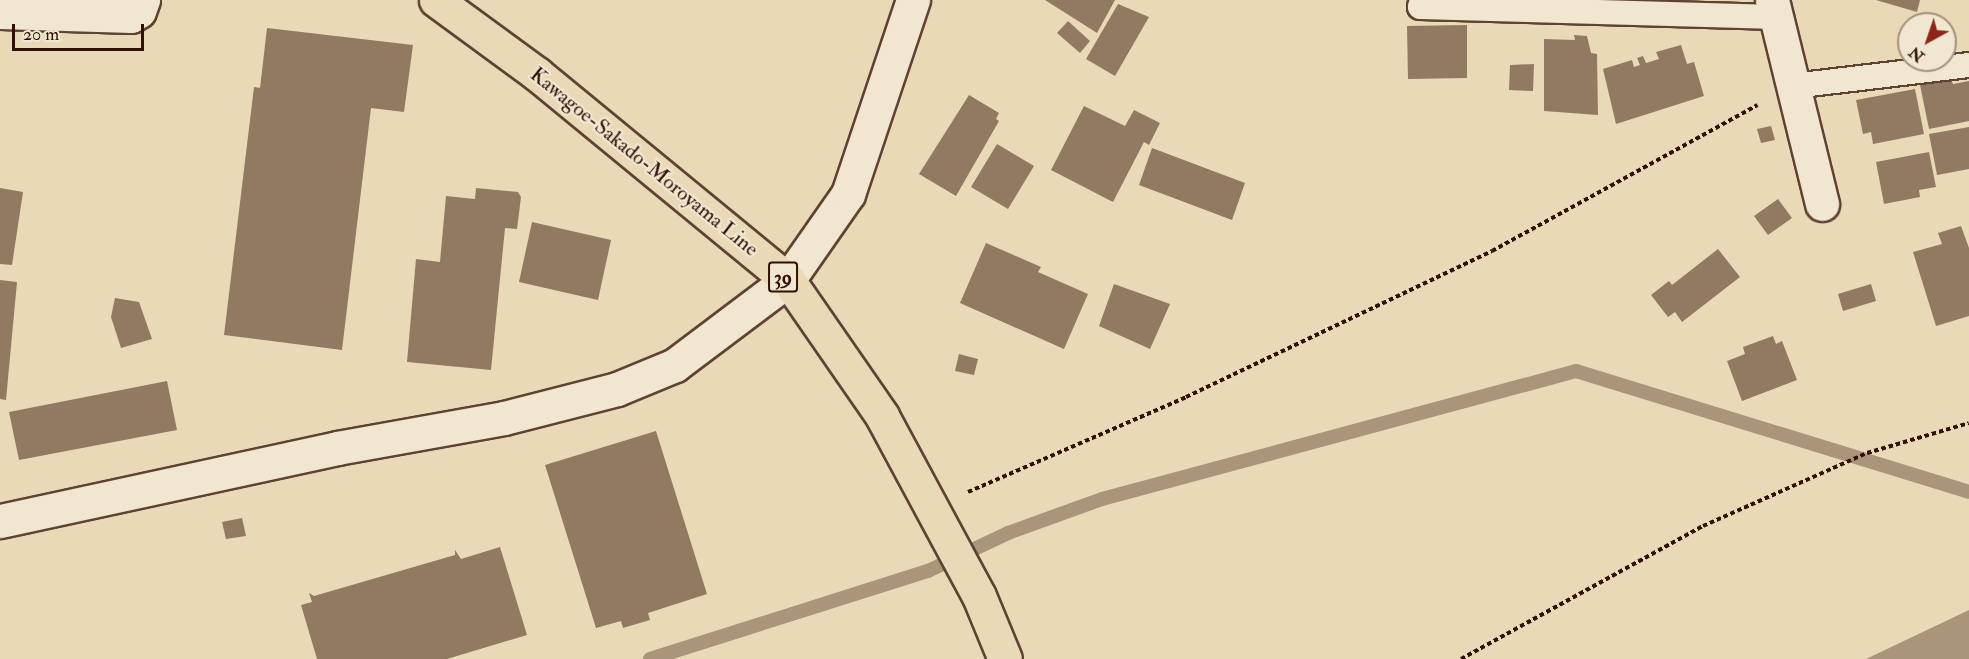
<!DOCTYPE html>
<style>
body{margin:0}
#map{position:relative;width:1969px;height:659px;overflow:hidden;background:#ead9b6;font-family:"IM FELL Double Pica",serif}
div>[style]{position:absolute}
.water>*{inset:0;background:#ab957a}
.stream>*{height:14px;margin:-7px;padding:0 7px;transform-origin:7px;border-radius:7px;background:#ab957a}
.building>*{inset:0;background:#917962}
.path>*{height:4px;margin-top:-2px;transform-origin:0;background:repeating-linear-gradient(90deg,#301106 0 4.5px,transparent 0 7.5px)}
.roads{filter:drop-shadow(2px 0 #5e4332) drop-shadow(-2px 0 #5e4332) drop-shadow(0 2px #5e4332) drop-shadow(0 -2px #5e4332)}
.service>*{height:24px;margin:-12px;padding:0 12px;transform-origin:12px;border-radius:12px;background:#f1e6d0}
.minor>*{height:33px;margin:-16.5px;padding:0 16.5px;transform-origin:16.5px;border-radius:16.5px;background:#f1e6d0}
.tertiary>*{height:33px;margin:-16.5px;padding:0 16.5px;transform-origin:16.5px;border-radius:16.5px;background:#f1e6d0}
.primary>*{height:33px;margin:-16.5px;padding:0 16.5px;transform-origin:16.5px;border-radius:16.5px;background:#ead9b6}
span{translate:-50% -50%;white-space:nowrap;text-align:center;line-height:1.15;-webkit-text-stroke:4.5px #f1e6d0;paint-order:stroke}
.shield-label span{padding:2px 4px;background:#f1e6d0;border:2px solid;border-radius:4px;-webkit-text-stroke-width:0}
.shield-label{font-size:20px;color:#301106;font-weight:700}
.street-label{font-size:21px;color:#301106}
.north{position:absolute;left:1897px;top:12px;width:60px;height:60px;box-sizing:border-box;background:#f1e6d0;border:2px solid #a4917f;border-radius:50%;rotate:220deg;font-size:16px;font-weight:700;line-height:24px;text-align:center;color:#301106}
.north::after{content:'';display:block;margin:auto;width:21px;height:27px;background:#8f2418;clip-path:polygon(50% 0,100% 100%,50% 72%,0 100%)}
.scale{position:absolute;left:12px;top:24px;width:132px;height:27px;box-sizing:border-box;border:3px solid #301106;border-top:0;padding-left:8px;font-size:18px;line-height:21px;white-space:nowrap;color:#301106;-webkit-text-stroke:4px #f1e6d0;paint-order:stroke}
</style>
<div id="map">
<div class="water">
<div style="clip-path:polygon(1969px 610px,1969px 659px,1866px 659px)"></div>
</div>
<div class="stream">
<div style="left:650px;top:659px;width:292px;rotate:-17.6deg"></div>
<div style="left:928px;top:571px;width:89px;rotate:-25.4deg"></div>
<div style="left:1008px;top:533px;width:100px;rotate:-19.9deg"></div>
<div style="left:1102px;top:499px;width:491px;rotate:-15.1deg"></div>
<div style="left:1576px;top:371px;width:411px;rotate:17.1deg"></div>
</div>
<div class="building">
<div style="clip-path:polygon(1045px 0,1115px 0,1097px 33px)"></div>
<div style="clip-path:polygon(1876px 0,1920px 0,1917px 12px)"></div>
<div style="clip-path:polygon(1118px 4px,1149px 17px,1115px 76px,1086px 59px)"></div>
<div style="clip-path:polygon(1068px 21px,1090px 41px,1080px 53px,1057px 33px)"></div>
<div style="clip-path:polygon(1467px 25px,1467px 78px,1408px 79px,1407px 26px)"></div>
<div style="clip-path:polygon(267px 28px,413px 45px,404px 112px,371px 108px,342px 350px,224px 335px,254px 87px,260px 88px)"></div>
<div style="clip-path:polygon(1574px 35px,1587px 36px,1591px 53px,1597px 54px,1598px 115px,1544px 111px,1544px 39px,1575px 40px)"></div>
<div style="clip-path:polygon(1681px 45px,1687px 64px,1694px 62px,1704px 96px,1616px 124px,1603px 69px,1632px 60px,1634px 67px,1640px 65px,1637px 58px,1643px 56px,1646px 63px,1659px 59px,1656px 52px)"></div>
<div style="clip-path:polygon(1534px 64px,1533px 91px,1509px 90px,1510px 65px)"></div>
<div style="clip-path:polygon(1951px 79px,1953px 84px,1969px 81px,1969px 121px,1929px 129px,1920px 85px)"></div>
<div style="clip-path:polygon(1915px 89px,1924px 134px,1873px 144px,1871px 132px,1863px 134px,1856px 100px)"></div>
<div style="clip-path:polygon(969px 95px,999px 113px,996px 119px,999px 121px,956px 196px,919px 174px)"></div>
<div style="clip-path:polygon(1084px 106px,1125px 126px,1134px 110px,1160px 123px,1149px 145px,1144px 142px,1113px 202px,1051px 170px)"></div>
<div style="clip-path:polygon(1771px 126px,1775px 140px,1761px 143px,1757px 129px)"></div>
<div style="clip-path:polygon(1969px 127px,1969px 169px,1937px 175px,1929px 134px)"></div>
<div style="clip-path:polygon(997px 144px,1034px 166px,1008px 209px,971px 187px)"></div>
<div style="clip-path:polygon(1152px 148px,1245px 183px,1232px 220px,1139px 185px)"></div>
<div style="clip-path:polygon(1929px 152px,1936px 187px,1919px 190px,1920px 197px,1884px 204px,1876px 162px)"></div>
<div style="clip-path:polygon(0 188px,23px 192px,12px 265px,0 264px)"></div>
<div style="clip-path:polygon(476px 188px,518px 192px,521px 197px,517px 229px,505px 228px,491px 370px,407px 362px,416px 259px,440px 262px,446px 196px,475px 199px)"></div>
<div style="clip-path:polygon(1778px 199px,1792px 218px,1768px 235px,1754px 216px)"></div>
<div style="clip-path:polygon(532px 222px,611px 240px,598px 300px,519px 282px)"></div>
<div style="clip-path:polygon(1961px 226px,1969px 248px,1969px 316px,1936px 326px,1913px 252px,1942px 244px,1938px 233px)"></div>
<div style="clip-path:polygon(986px 243px,1041px 267px,1038px 272px,1088px 294px,1064px 349px,960px 303px)"></div>
<div style="clip-path:polygon(1718px 249px,1740px 277px,1682px 322px,1675px 312px,1668px 317px,1651px 295px,1669px 281px,1672px 285px)"></div>
<div style="clip-path:polygon(0 280px,17px 282px,6px 400px,0 399px)"></div>
<div style="clip-path:polygon(1114px 284px,1170px 304px,1150px 349px,1099px 326px)"></div>
<div style="clip-path:polygon(1871px 284px,1876px 301px,1843px 311px,1838px 294px)"></div>
<div style="clip-path:polygon(115px 298px,139px 302px,152px 339px,121px 348px,111px 317px)"></div>
<div style="clip-path:polygon(1773px 336px,1776px 344px,1782px 341px,1797px 380px,1742px 401px,1727px 361px,1745px 354px,1743px 347px)"></div>
<div style="clip-path:polygon(959px 354px,978px 359px,974px 375px,955px 371px)"></div>
<div style="clip-path:polygon(167px 381px,177px 430px,19px 460px,9px 412px)"></div>
<div style="clip-path:polygon(656px 431px,707px 594px,648px 613px,650px 620px,623px 628px,621px 621px,596px 628px,545px 465px)"></div>
<div style="clip-path:polygon(242px 518px,246px 536px,226px 539px,222px 522px)"></div>
<div style="clip-path:polygon(500px 547px,527px 635px,447px 659px,317px 659px,301px 605px,312px 602px,309px 593px,314px 596px,455px 555px,455px 550px,461px 559px)"></div>
</div>
<div class="path">
<div style="left:968px;top:492px;width:238px;rotate:-23.5deg"></div>
<div style="left:1186px;top:397px;width:339px;rotate:-25.5deg"></div>
<div style="left:1492px;top:251px;width:303px;rotate:-28.8deg"></div>
<div style="left:1461px;top:659px;width:276px;rotate:-28.8deg"></div>
<div style="left:1703px;top:526px;width:180px;rotate:-24deg"></div>
<div style="left:1867px;top:453px;width:106px;rotate:-16.4deg"></div>
</div>
<div class="roads">
<div class="service">
<div style="left:1422px;top:0;width:7px;rotate:106deg"></div>
<div style="left:1420px;top:7px;width:357px;rotate:1.6deg"></div>
<div style="left:1793px;top:86px;width:177px;rotate:-6.8deg"></div>
</div>
<div class="minor">
<div style="left:1772px;top:0;width:210px;rotate:76.2deg"></div>
<div style="left:0;top:12px;width:131px;rotate:1.7deg"></div>
<div style="left:131px;top:16px;width:9px;rotate:-32deg"></div>
<div style="left:139px;top:11px;width:12px;rotate:-70deg"></div>
<div style="left:788px;top:280px;width:105px;rotate:-55.1deg"></div>
<div style="left:848px;top:194px;width:205px;rotate:-71.5deg"></div>
</div>
<div class="tertiary">
<div style="left:0;top:521px;width:345px;rotate:-12.2deg"></div>
<div style="left:337px;top:448px;width:170px;rotate:-10.2deg"></div>
<div style="left:504px;top:418px;width:117px;rotate:-14.4deg"></div>
<div style="left:617px;top:389px;width:63px;rotate:-22.5deg"></div>
<div style="left:675px;top:365px;width:141px;rotate:-37deg"></div>
</div>
<div class="primary">
<div style="left:436px;top:0;width:125px;rotate:36.2deg"></div>
<div style="left:537px;top:74px;width:325px;rotate:39.4deg"></div>
<div style="left:788px;top:280px;width:165px;rotate:55.3deg"></div>
<div style="left:882px;top:416px;width:204px;rotate:61.7deg"></div>
<div style="left:979px;top:596px;width:68px;rotate:67.6deg"></div>
</div>
</div>
<div class="shield-label">
<span style="left:783px;top:277px">39</span>
</div>
<div class="street-label">
<span style="left:644px;top:162px;rotate:39deg">Kawagoe-Sakado-Moroyama Line</span>
</div>
<div class="north">N</div>
<div class="scale">20 m</div>
</div>
